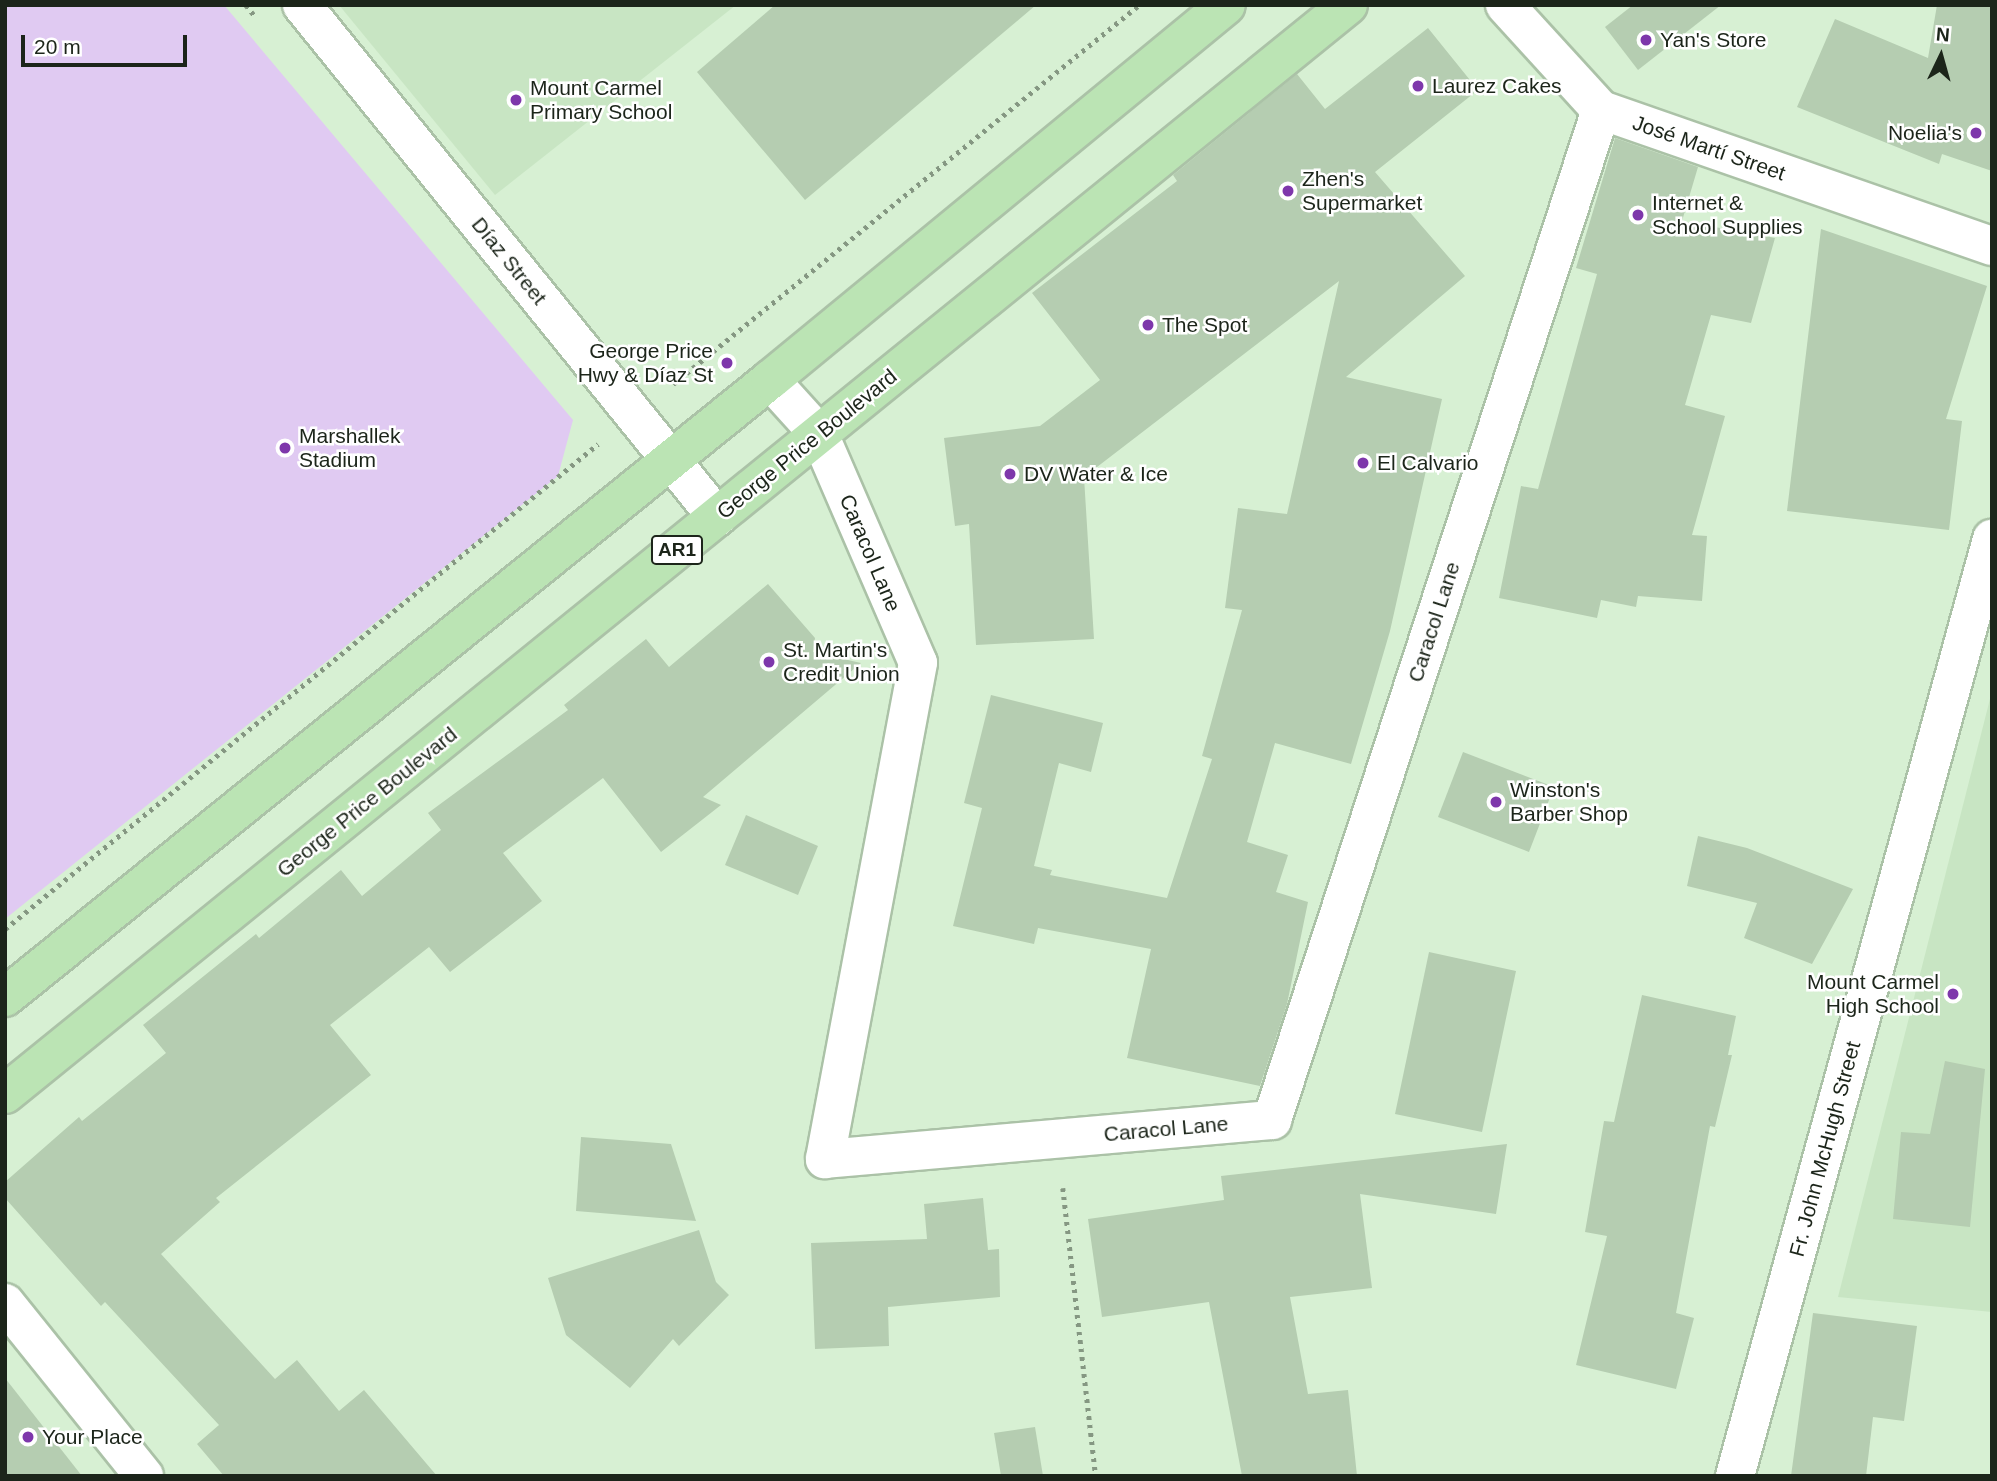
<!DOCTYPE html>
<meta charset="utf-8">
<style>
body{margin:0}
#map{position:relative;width:1997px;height:1481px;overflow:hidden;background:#d7f0d3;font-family:Arial,sans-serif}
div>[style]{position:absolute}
.built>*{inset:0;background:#c8e5c3}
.green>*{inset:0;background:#e0caf2}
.building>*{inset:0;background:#b5cdb1}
.path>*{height:4.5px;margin-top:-2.25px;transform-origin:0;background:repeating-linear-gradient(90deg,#859782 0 3.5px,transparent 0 8.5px)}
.roads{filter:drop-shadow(2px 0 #abc2a7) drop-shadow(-2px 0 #abc2a7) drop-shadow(0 2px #abc2a7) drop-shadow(0 -2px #abc2a7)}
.minor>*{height:38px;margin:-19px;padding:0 19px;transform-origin:19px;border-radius:19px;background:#fff}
.trunk>*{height:38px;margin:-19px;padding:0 19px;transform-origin:19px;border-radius:19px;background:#bbe4b4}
.dots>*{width:19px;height:19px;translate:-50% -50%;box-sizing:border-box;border:4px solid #fff;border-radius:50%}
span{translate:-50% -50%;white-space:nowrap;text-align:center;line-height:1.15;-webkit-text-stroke:5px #fff;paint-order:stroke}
.shield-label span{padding:2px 5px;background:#fff;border:2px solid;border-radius:5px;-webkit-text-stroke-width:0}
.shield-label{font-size:19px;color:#1c251a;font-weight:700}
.poi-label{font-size:21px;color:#1c251a}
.left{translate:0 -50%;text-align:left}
.right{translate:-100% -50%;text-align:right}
.street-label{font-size:21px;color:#1c251a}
.frame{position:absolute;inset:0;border:7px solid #1c251a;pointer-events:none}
.north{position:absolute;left:1906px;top:21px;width:70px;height:70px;-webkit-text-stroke:5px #fff;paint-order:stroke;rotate:5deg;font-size:19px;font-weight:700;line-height:28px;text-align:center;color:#1c251a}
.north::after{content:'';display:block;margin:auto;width:24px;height:32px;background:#1c251a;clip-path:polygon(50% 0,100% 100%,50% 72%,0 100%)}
.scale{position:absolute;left:21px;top:35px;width:166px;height:32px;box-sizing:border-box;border:4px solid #1c251a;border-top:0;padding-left:9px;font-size:21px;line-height:24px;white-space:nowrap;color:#1c251a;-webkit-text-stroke:5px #fff;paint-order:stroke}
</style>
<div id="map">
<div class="built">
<div style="clip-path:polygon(339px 5px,736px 5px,495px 195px)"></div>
<div style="clip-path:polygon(1992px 691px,1992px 1312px,1838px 1297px)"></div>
</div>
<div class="green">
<div style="clip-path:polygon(5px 5px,224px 5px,573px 420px,558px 476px,5px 919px)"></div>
</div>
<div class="building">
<div style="clip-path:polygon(775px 5px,1036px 5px,805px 200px,697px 72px)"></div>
<div style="clip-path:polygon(1633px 5px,1721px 5px,1638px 70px,1605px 27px)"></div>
<div style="clip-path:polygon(1937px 5px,1992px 5px,1992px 171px,1942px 154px,1939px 164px,1797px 107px,1835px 19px,1928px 58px)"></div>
<div style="clip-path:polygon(1428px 28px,1478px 90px,1375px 172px,1465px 276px,1346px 377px,1442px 399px,1390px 631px,1351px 764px,1275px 743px,1247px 842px,1288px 855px,1276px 892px,1308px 902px,1287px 1004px,1260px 1086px,1127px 1058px,1151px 949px,1038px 928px,1034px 944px,953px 926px,982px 808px,964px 803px,991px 695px,1103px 723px,1091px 772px,1059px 763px,1034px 866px,1052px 870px,1050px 875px,1167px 898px,1212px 759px,1202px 756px,1242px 610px,1225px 608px,1238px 508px,1287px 514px,1339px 281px,1084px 477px,1094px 639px,976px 645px,969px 524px,955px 526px,944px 438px,1040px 426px,1100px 380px,1032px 293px,1177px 181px,1173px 175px,1297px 74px,1325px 109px)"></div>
<div style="clip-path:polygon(1615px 138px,1698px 167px,1682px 221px,1775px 238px,1751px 323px,1711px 315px,1685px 405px,1725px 416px,1692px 535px,1707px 536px,1702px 601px,1638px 596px,1636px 607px,1601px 600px,1597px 618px,1499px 598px,1521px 486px,1538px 489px,1597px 274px,1576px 268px)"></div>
<div style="clip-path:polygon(1821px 229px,1987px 286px,1946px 419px,1962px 421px,1949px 530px,1787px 511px)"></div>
<div style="clip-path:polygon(768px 584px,815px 638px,813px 652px,861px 663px,703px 797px,721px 805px,661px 852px,603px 778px,503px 853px,542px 901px,450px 972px,429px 947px,330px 1025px,371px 1075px,216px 1198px,220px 1202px,161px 1254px,275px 1379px,297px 1360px,339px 1411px,364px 1390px,437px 1476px,224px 1476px,197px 1444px,219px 1425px,105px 1302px,101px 1306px,5px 1198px,5px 1182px,79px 1117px,82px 1121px,166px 1053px,143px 1025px,256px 934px,259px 938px,341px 870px,362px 896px,441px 830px,428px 813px,568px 710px,564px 705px,646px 639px,669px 667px)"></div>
<div style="clip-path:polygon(1463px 752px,1554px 787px,1529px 852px,1438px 817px)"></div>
<div style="clip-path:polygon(746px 815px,818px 846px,798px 895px,725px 865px)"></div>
<div style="clip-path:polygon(1698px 836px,1747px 848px,1853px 889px,1812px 964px,1744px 938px,1757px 903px,1687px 886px)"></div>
<div style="clip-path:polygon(1429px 952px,1516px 971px,1482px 1132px,1395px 1114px)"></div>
<div style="clip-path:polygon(1642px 995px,1736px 1016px,1728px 1055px,1732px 1055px,1715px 1127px,1710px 1126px,1676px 1313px,1694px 1318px,1676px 1389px,1576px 1365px,1607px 1236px,1585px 1232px,1604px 1121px,1614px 1122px)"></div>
<div style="clip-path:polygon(1945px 1061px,1985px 1069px,1970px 1227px,1893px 1219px,1901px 1132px,1930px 1134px)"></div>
<div style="clip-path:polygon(581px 1137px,671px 1144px,696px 1221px,576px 1211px)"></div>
<div style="clip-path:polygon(1507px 1144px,1496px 1214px,1360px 1194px,1372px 1288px,1290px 1297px,1308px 1394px,1348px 1390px,1357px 1476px,1242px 1476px,1209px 1302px,1102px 1317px,1088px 1219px,1224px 1200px,1221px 1176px)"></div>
<div style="clip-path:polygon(983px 1198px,988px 1250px,999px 1249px,1000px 1297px,888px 1307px,889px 1346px,815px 1349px,811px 1243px,927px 1239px,924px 1204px)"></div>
<div style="clip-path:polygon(699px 1230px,716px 1282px,729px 1295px,679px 1346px,673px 1339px,630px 1388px,566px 1335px,548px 1278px)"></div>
<div style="clip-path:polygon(1813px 1313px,1917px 1326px,1904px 1421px,1873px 1417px,1866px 1476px,1791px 1476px)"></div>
<div style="clip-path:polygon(5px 1378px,82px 1476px,5px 1476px)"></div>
<div style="clip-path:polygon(1035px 1427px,1043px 1476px,1001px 1476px,994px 1433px)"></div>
</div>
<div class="path">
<div style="left:246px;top:5px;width:13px;rotate:51deg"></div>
<div style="left:673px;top:384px;width:601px;rotate:-39.12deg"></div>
<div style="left:5px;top:929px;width:766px;rotate:-39.28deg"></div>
<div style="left:1063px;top:1188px;width:290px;rotate:83.5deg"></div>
</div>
<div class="roads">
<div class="minor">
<div style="left:302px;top:5px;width:659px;rotate:50.97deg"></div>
<div style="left:1505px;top:5px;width:142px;rotate:47.6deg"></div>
<div style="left:1601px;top:110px;width:414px;rotate:19.2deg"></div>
<div style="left:770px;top:380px;width:73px;rotate:47.8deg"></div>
<div style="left:819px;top:434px;width:249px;rotate:66.6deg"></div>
<div style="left:918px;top:663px;width:505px;rotate:100.62deg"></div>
<div style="left:825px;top:1159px;width:449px;rotate:-5deg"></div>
<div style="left:1272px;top:1120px;width:1062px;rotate:-71.96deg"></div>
<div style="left:5px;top:1303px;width:222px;rotate:51.2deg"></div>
<div style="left:1735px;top:1476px;width:972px;rotate:-74.66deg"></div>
</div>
<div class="trunk">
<div style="left:5px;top:997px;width:983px;rotate:-38.89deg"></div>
<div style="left:770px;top:380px;width:590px;rotate:-39.43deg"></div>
<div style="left:5px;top:1094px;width:1729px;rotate:-39.04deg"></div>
</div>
</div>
<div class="dots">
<div style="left:1646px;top:40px;background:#7e37ab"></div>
<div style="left:1418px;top:86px;background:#7e37ab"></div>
<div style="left:516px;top:100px;background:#7e37ab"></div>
<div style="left:1976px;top:133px;background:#7e37ab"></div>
<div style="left:1288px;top:191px;background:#7e37ab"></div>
<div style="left:1638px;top:215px;background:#7e37ab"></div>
<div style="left:1148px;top:325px;background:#7e37ab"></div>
<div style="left:727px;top:363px;background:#7e37ab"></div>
<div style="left:285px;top:448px;background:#7e37ab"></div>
<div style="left:1363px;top:463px;background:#7e37ab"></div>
<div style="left:1010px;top:474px;background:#7e37ab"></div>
<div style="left:769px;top:662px;background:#7e37ab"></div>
<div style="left:1496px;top:802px;background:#7e37ab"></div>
<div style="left:1953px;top:994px;background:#7e37ab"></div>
<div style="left:28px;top:1437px;background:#7e37ab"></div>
</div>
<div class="shield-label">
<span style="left:677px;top:550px">AR1</span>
</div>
<div class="poi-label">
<span class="left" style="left:1660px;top:40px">Yan's Store</span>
<span class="left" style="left:1432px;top:86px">Laurez Cakes</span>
<span class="left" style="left:530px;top:100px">Mount Carmel<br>Primary School</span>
<span class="right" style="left:1962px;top:133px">Noelia's</span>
<span class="left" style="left:1302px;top:191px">Zhen's<br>Supermarket</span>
<span class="left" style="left:1652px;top:215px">Internet &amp;<br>School Supplies</span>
<span class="left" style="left:1162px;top:325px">The Spot</span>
<span class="right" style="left:713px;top:363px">George Price<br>Hwy &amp; Díaz St</span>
<span class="left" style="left:299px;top:448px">Marshallek<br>Stadium</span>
<span class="left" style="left:1377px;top:463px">El Calvario</span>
<span class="left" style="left:1024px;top:474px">DV Water &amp; Ice</span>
<span class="left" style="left:783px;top:662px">St. Martin's<br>Credit Union</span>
<span class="left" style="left:1510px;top:802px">Winston's<br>Barber Shop</span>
<span class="right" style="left:1939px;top:994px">Mount Carmel<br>High School</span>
<span class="left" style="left:42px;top:1437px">Your Place</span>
</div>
<div class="street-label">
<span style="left:1709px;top:148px;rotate:19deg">José Martí Street</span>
<span style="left:509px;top:261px;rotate:51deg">Díaz Street</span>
<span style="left:807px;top:444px;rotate:-39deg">George Price Boulevard</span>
<span style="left:870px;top:553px;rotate:67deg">Caracol Lane</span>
<span style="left:1434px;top:622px;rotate:-72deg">Caracol Lane</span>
<span style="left:367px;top:802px;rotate:-39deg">George Price Boulevard</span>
<span style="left:1166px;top:1129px;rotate:-5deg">Caracol Lane</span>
<span style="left:1825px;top:1149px;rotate:-75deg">Fr. John McHugh Street</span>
</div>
<div class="frame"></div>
<div class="north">N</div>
<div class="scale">20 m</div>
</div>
